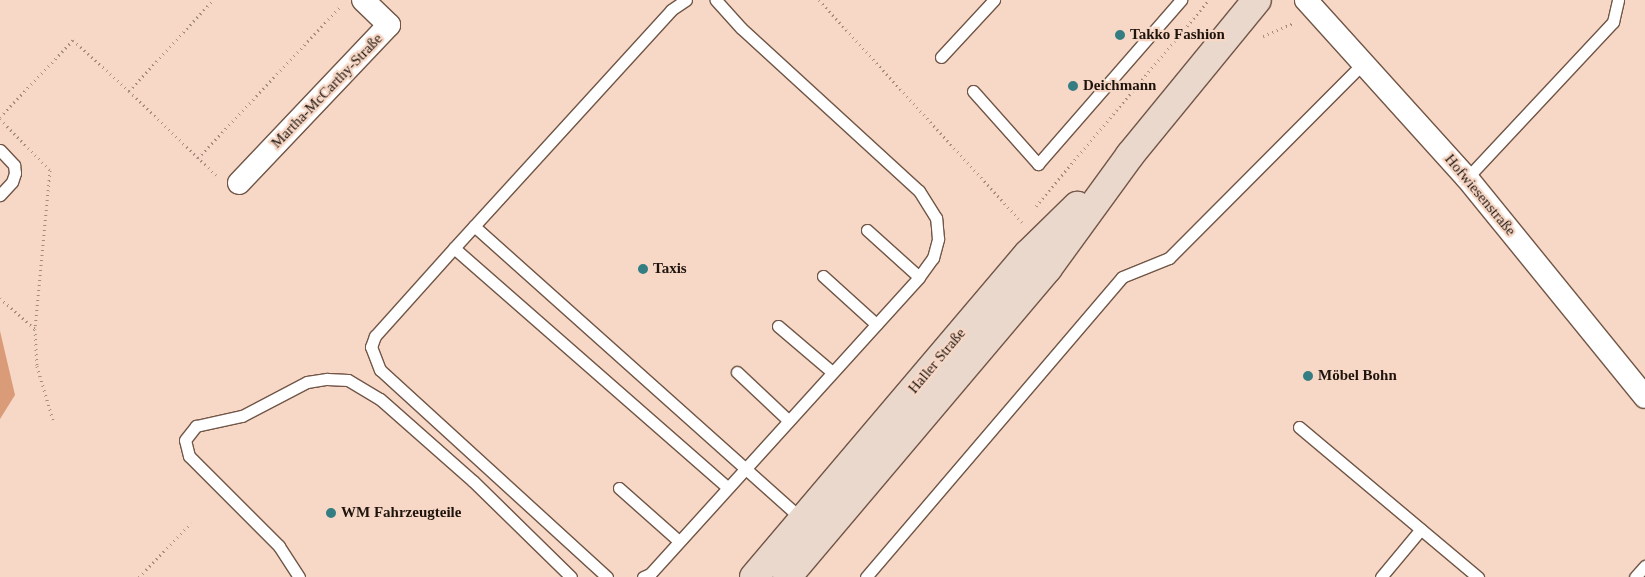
<!DOCTYPE html>
<meta charset="utf-8">
<style>
body{margin:0}
#map{position:relative;width:1645px;height:577px;overflow:hidden;background:#f7d7c5;font-family:"Times New Roman",serif}
div>[style]{position:absolute}
.green>*{inset:0;background:#da9c78}
.path>*{height:3px;margin-top:-1.5px;transform-origin:0;background:repeating-linear-gradient(90deg,#a48c7e 0 1px,transparent 0 5px)}
.roads{filter:drop-shadow(1px 0 #715647) drop-shadow(-1px 0 #715647) drop-shadow(0 1px #715647) drop-shadow(0 -1px #715647)}
.lane>*{height:11px;margin:-5.5px;padding:0 5.5px;transform-origin:5.5px;border-radius:5.5px;background:#fff}
.street>*{height:22px;margin:-11px;padding:0 11px;transform-origin:11px;border-radius:11px;background:#fff}
.secondary>*{height:28px;margin:-14px;padding:0 14px;transform-origin:14px;border-radius:14px;background:#ead8cd}
.dots>*{width:14px;height:14px;translate:-50% -50%;box-sizing:border-box;border:2px solid #f7d7c5;border-radius:50%}
span{translate:-50% -50%;white-space:nowrap;text-align:center;line-height:1.15;-webkit-text-stroke:4.5px #f7d7c5;paint-order:stroke}
.poi-label{font-size:15px;color:#1f140d;font-weight:700}
.left{translate:0 -50%;text-align:left}
.street-label{font-size:15px;color:#1f140d}
</style>
<div id="map">
<div class="green">
<div style="clip-path:polygon(0 331px,15px 395px,0 419px)"></div>
</div>
<div class="path">
<div style="left:819px;top:0;width:301px;rotate:47.6deg"></div>
<div style="left:1263px;top:36px;width:33px;rotate:-23deg"></div>
<div style="left:129px;top:91px;width:122px;rotate:44deg"></div>
<div style="left:0;top:117px;width:106px;rotate:-46.5deg"></div>
<div style="left:73px;top:40px;width:76px;rotate:42.3deg"></div>
<div style="left:129px;top:91px;width:124px;rotate:-47.3deg"></div>
<div style="left:0;top:119px;width:71px;rotate:45.6deg"></div>
<div style="left:50px;top:170px;width:160px;rotate:95.4deg"></div>
<div style="left:35px;top:329px;width:37px;rotate:87deg"></div>
<div style="left:37px;top:366px;width:56px;rotate:73.5deg"></div>
<div style="left:198px;top:158px;width:207px;rotate:-46.8deg"></div>
<div style="left:1036px;top:206px;width:269px;rotate:-50deg"></div>
<div style="left:0;top:298px;width:47px;rotate:41.5deg"></div>
<div style="left:139px;top:577px;width:75px;rotate:-46.1deg"></div>
</div>
<div class="roads">
<div class="lane">
<div style="left:941px;top:57px;width:78px;rotate:-47.1deg"></div>
<div style="left:973px;top:91px;width:98px;rotate:48.3deg"></div>
<div style="left:1038px;top:164px;width:218px;rotate:-48.9deg"></div>
<div style="left:0;top:150px;width:21px;rotate:47deg"></div>
<div style="left:14px;top:165px;width:8px;rotate:83deg"></div>
<div style="left:15px;top:173px;width:9px;rotate:108deg"></div>
<div style="left:12px;top:182px;width:18px;rotate:133deg"></div>
<div style="left:1467px;top:178px;width:214px;rotate:-46.9deg"></div>
<div style="left:1613px;top:22px;width:23px;rotate:-77deg"></div>
<div style="left:474px;top:226px;width:441px;rotate:41.8deg"></div>
<div style="left:867px;top:230px;width:70px;rotate:42.1deg"></div>
<div style="left:454px;top:248px;width:363px;rotate:41.2deg"></div>
<div style="left:823px;top:276px;width:72px;rotate:42.2deg"></div>
<div style="left:778px;top:326px;width:71px;rotate:40.4deg"></div>
<div style="left:737px;top:372px;width:70px;rotate:43.3deg"></div>
<div style="left:1299px;top:427px;width:234px;rotate:40deg"></div>
<div style="left:619px;top:488px;width:80px;rotate:41.5deg"></div>
<div style="left:299px;top:577px;width:37px;rotate:-123deg"></div>
<div style="left:279px;top:546px;width:127px;rotate:-135deg"></div>
<div style="left:189px;top:456px;width:16px;rotate:-104deg"></div>
<div style="left:185px;top:440px;width:18px;rotate:-52deg"></div>
<div style="left:196px;top:426px;width:47px;rotate:-12.3deg"></div>
<div style="left:242px;top:416px;width:73px;rotate:-27.6deg"></div>
<div style="left:307px;top:382px;width:20px;rotate:-9deg"></div>
<div style="left:327px;top:379px;width:21px;rotate:3deg"></div>
<div style="left:348px;top:380px;width:37px;rotate:31deg"></div>
<div style="left:380px;top:399px;width:124px;rotate:41.4deg"></div>
<div style="left:473px;top:481px;width:137px;rotate:44.4deg"></div>
<div style="left:607px;top:577px;width:307px;rotate:-137.6deg"></div>
<div style="left:380px;top:370px;width:25px;rotate:-111deg"></div>
<div style="left:371px;top:347px;width:12px;rotate:-70deg"></div>
<div style="left:375px;top:336px;width:118px;rotate:-48.1deg"></div>
<div style="left:454px;top:248px;width:322px;rotate:-47.6deg"></div>
<div style="left:671px;top:10px;width:18px;rotate:-34deg"></div>
<div style="left:643px;top:577px;width:8px;rotate:-23deg"></div>
<div style="left:650px;top:574px;width:401px;rotate:-47.8deg"></div>
<div style="left:919px;top:277px;width:24px;rotate:-54deg"></div>
<div style="left:933px;top:258px;width:20px;rotate:-75deg"></div>
<div style="left:938px;top:239px;width:21px;rotate:-95deg"></div>
<div style="left:936px;top:218px;width:32px;rotate:-122deg"></div>
<div style="left:919px;top:191px;width:241px;rotate:-137.5deg"></div>
<div style="left:741px;top:28px;width:38px;rotate:-132deg"></div>
<div style="left:866px;top:577px;width:394px;rotate:-49.5deg"></div>
<div style="left:1122px;top:277px;width:51px;rotate:-22deg"></div>
<div style="left:1169px;top:258px;width:276px;rotate:-45.1deg"></div>
<div style="left:1381px;top:577px;width:62px;rotate:-50.2deg"></div>
<div style="left:1635px;top:577px;width:15px;rotate:-48deg"></div>
</div>
<div class="street">
<div style="left:1306px;top:0;width:240px;rotate:47.9deg"></div>
<div style="left:1467px;top:178px;width:282px;rotate:50.9deg"></div>
<div style="left:239px;top:183px;width:218px;rotate:-46.5deg"></div>
<div style="left:389px;top:25px;width:36px;rotate:-136deg"></div>
</div>
<div class="secondary">
<div style="left:754px;top:577px;width:424px;rotate:-49.7deg"></div>
<div style="left:1028px;top:254px;width:69px;rotate:-44.4deg"></div>
<div style="left:787px;top:577px;width:404px;rotate:-49.8deg"></div>
<div style="left:1048px;top:268px;width:140px;rotate:-54deg"></div>
<div style="left:1130px;top:155px;width:200px;rotate:-50.7deg"></div>
</div>
</div>
<div class="dots">
<div style="left:1120px;top:35px;background:#347d82"></div>
<div style="left:1073px;top:86px;background:#347d82"></div>
<div style="left:643px;top:269px;background:#347d82"></div>
<div style="left:1308px;top:376px;background:#347d82"></div>
<div style="left:331px;top:513px;background:#347d82"></div>
</div>
<div class="poi-label">
<span class="left" style="left:1130px;top:35px">Takko Fashion</span>
<span class="left" style="left:1083px;top:86px">Deichmann</span>
<span class="left" style="left:653px;top:269px">Taxis</span>
<span class="left" style="left:1318px;top:376px">Möbel Bohn</span>
<span class="left" style="left:341px;top:513px">WM Fahrzeugteile</span>
</div>
<div class="street-label">
<span style="left:327px;top:91px;rotate:-46deg">Martha-McCarthy-Straße</span>
<span style="left:1480px;top:195px;rotate:50deg">Hofwiesenstraße</span>
<span style="left:937px;top:361px;rotate:-50deg">Haller Straße</span>
</div>
</div>
